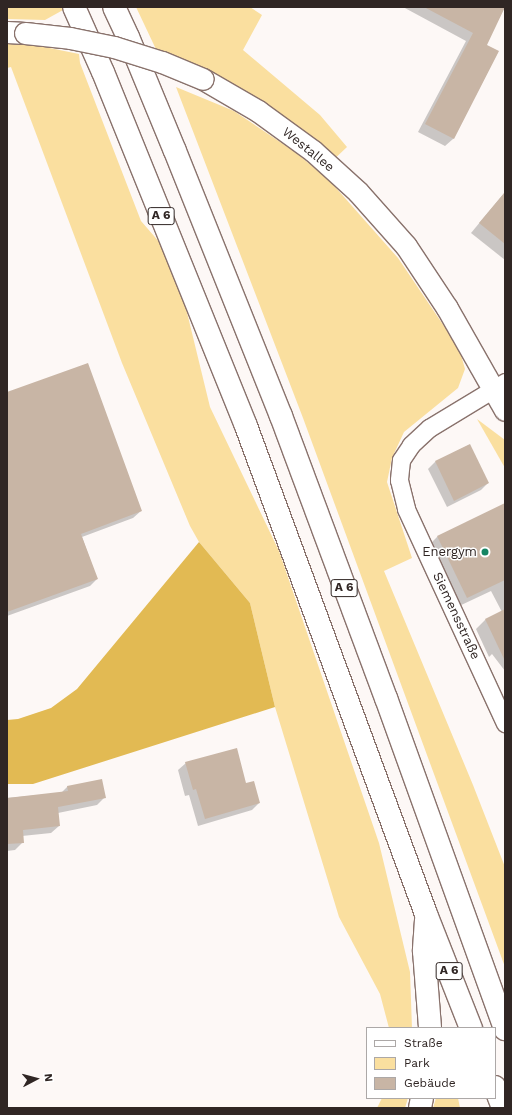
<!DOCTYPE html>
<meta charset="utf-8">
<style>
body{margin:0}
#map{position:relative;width:512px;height:1115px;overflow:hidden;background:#fdf8f6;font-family:"Work Sans",sans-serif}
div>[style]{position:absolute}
.green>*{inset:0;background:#fadf9f}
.forest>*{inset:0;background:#e2ba53}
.shadow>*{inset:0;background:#0003}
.building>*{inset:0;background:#c8b5a5}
.roads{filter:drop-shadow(1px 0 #89726c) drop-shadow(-1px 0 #89726c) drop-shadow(0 1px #89726c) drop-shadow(0 -1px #89726c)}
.minor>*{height:17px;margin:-8.5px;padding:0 8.5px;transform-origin:8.5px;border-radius:8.5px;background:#fff}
.major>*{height:21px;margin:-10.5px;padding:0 10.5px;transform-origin:10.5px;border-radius:10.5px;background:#fff}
.highway>*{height:22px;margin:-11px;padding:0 11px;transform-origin:11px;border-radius:11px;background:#fff}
.bridges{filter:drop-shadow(1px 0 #89726c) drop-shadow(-1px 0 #89726c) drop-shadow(0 1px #89726c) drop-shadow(0 -1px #89726c)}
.major-bridge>*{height:21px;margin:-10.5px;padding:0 10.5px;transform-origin:10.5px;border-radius:10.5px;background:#fff}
.dots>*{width:11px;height:11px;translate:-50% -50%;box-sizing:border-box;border:2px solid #fff;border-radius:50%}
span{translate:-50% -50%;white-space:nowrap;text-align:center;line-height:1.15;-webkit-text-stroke:3px #fff;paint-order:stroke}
.shield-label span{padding:1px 3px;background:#fff;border:1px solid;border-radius:3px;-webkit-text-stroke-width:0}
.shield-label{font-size:12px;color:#302624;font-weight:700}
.street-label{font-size:13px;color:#302624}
.poi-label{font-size:13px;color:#302624}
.right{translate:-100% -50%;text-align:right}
.frame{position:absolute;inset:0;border:8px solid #302624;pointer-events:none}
.legend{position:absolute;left:366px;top:1027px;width:130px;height:72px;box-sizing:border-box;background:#fff;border:1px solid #aca8a7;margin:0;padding:5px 7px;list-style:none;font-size:12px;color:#302624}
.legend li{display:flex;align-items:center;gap:8px;height:20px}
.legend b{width:20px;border:1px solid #aca8a7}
.north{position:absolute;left:16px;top:1059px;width:40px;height:40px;-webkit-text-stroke:3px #fff;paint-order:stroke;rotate:84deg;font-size:11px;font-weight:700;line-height:16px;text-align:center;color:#302624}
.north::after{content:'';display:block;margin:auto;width:14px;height:18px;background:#302624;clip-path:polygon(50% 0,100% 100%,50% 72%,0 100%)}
</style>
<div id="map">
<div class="green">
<div style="clip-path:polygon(7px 7px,62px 7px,63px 10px,45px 20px,7px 19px)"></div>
<div style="clip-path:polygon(136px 7px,250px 7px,262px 15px,243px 50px,320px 115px,347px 147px,328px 165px,162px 62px)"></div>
<div style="clip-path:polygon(7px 41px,30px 44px,79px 54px,80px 63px,141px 221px,174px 259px,210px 407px,279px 551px,379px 843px,410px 972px,412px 1028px,389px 1028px,380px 994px,339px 917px,275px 707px,250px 603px,199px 542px,190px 526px,122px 363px,11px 67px,7px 68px)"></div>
<div style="clip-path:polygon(176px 87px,234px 111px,295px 152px,329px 180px,398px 258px,448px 332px,461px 355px,465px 369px,458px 388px,404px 432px,392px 458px,387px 482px,412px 558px,384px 571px,473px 785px,505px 867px,505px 967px,303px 418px)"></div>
<div style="clip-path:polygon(477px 419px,505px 440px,505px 468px)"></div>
<div style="clip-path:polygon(382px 1098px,408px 1098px,405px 1108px,377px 1108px)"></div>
<div style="clip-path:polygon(436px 1098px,458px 1098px,460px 1108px,433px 1108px)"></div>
</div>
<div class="forest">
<div style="clip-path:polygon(199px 542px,250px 603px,275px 707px,33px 784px,7px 784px,7px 720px,18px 719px,51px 708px,77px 689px)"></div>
</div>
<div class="shadow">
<div style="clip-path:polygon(403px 7px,505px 7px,485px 45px,498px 52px,453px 139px,445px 146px,418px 132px,466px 41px)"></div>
<div style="clip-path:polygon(505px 192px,505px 260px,471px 233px)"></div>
<div style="clip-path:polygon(7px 393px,141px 511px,133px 518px,82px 537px,97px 579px,90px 586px,7px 616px)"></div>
<div style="clip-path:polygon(469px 445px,488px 483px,481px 490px,447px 507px,428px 469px,435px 462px)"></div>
<div style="clip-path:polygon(505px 504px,505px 671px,492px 654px,489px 657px,476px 629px,485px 620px,502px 612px,491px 591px,457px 607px,428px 546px,437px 537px)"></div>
<div style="clip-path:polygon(186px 763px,245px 784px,259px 803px,252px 810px,198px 826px,189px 795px,185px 796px,178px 770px)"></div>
<div style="clip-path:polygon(68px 786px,105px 797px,97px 805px,58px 813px,59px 826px,51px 833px,22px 836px,23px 842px,15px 850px,7px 851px,7px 798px,61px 793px)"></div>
</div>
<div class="building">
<div style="clip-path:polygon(424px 7px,505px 7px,487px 45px,499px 51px,454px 139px,425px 124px,473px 33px)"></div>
<div style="clip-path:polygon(505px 192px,505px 244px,479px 223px)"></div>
<div style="clip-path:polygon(88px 363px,142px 511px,81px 534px,98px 579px,7px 612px,7px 392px)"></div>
<div style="clip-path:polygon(470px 444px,489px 483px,454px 501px,435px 461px)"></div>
<div style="clip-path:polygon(505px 503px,505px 580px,467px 598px,437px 536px)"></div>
<div style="clip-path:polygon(505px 609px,505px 661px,485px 619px)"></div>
<div style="clip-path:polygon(237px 748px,246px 783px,254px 781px,260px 803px,205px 819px,196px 789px,193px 790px,185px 762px)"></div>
<div style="clip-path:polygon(102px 779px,106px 798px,58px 807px,60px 826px,23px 830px,24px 843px,7px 844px,7px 798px,68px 791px,67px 786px)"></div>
</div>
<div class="roads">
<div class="minor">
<div style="left:505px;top:382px;width:89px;rotate:148.8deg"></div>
<div style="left:429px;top:428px;width:25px;rotate:137deg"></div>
<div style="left:411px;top:445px;width:18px;rotate:124deg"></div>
<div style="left:401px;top:460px;width:20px;rotate:96deg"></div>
<div style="left:399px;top:480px;width:30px;rotate:76deg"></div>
<div style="left:406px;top:509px;width:236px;rotate:65.2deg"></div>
</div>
<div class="major">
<div style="left:7px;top:32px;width:18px;rotate:3deg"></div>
<div style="left:203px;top:79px;width:64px;rotate:30.2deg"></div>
<div style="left:258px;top:111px;width:68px;rotate:36deg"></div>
<div style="left:313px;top:151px;width:61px;rotate:42.3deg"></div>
<div style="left:358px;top:192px;width:72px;rotate:48.4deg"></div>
<div style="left:406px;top:246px;width:74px;rotate:56.5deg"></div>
<div style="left:447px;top:308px;width:117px;rotate:60.4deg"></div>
</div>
<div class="highway">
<div style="left:74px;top:7px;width:71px;rotate:66deg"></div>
<div style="left:103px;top:72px;width:382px;rotate:68deg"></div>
<div style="left:246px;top:426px;width:520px;rotate:69.75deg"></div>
<div style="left:426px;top:914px;width:123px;rotate:68.5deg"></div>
<div style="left:114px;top:7px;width:33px;rotate:65deg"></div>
<div style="left:128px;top:37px;width:123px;rotate:67.6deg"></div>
<div style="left:175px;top:151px;width:285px;rotate:68.2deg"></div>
<div style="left:281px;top:416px;width:301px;rotate:69.6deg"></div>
<div style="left:386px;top:698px;width:352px;rotate:70.2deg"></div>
<div style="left:426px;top:920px;width:31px;rotate:94deg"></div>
<div style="left:424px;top:951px;width:77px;rotate:85.5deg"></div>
<div style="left:495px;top:1087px;width:22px;rotate:69deg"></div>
<div style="left:420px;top:1108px;width:10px;rotate:-79deg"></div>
</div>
</div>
<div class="bridges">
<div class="major-bridge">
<div style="left:25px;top:33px;width:45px;rotate:6.3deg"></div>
<div style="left:70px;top:38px;width:45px;rotate:11.6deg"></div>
<div style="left:114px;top:47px;width:50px;rotate:17.4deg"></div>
<div style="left:162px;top:62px;width:44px;rotate:22.5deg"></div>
</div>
</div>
<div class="dots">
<div style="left:485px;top:552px;background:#148564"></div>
</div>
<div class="shield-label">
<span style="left:161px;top:216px">A 6</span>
<span style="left:344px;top:588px">A 6</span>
<span style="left:449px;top:971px">A 6</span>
</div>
<div class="street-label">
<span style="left:308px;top:150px;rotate:39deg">Westallee</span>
<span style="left:456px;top:616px;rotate:65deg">Siemensstraße</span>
</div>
<div class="poi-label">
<span class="right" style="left:477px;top:552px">Energym</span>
</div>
<div class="frame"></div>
<ul class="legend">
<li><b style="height:5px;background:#fff"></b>Straße</li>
<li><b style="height:11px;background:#fadf9f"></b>Park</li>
<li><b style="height:11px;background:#c8b5a5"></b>Gebäude</li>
</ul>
<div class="north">N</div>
</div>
